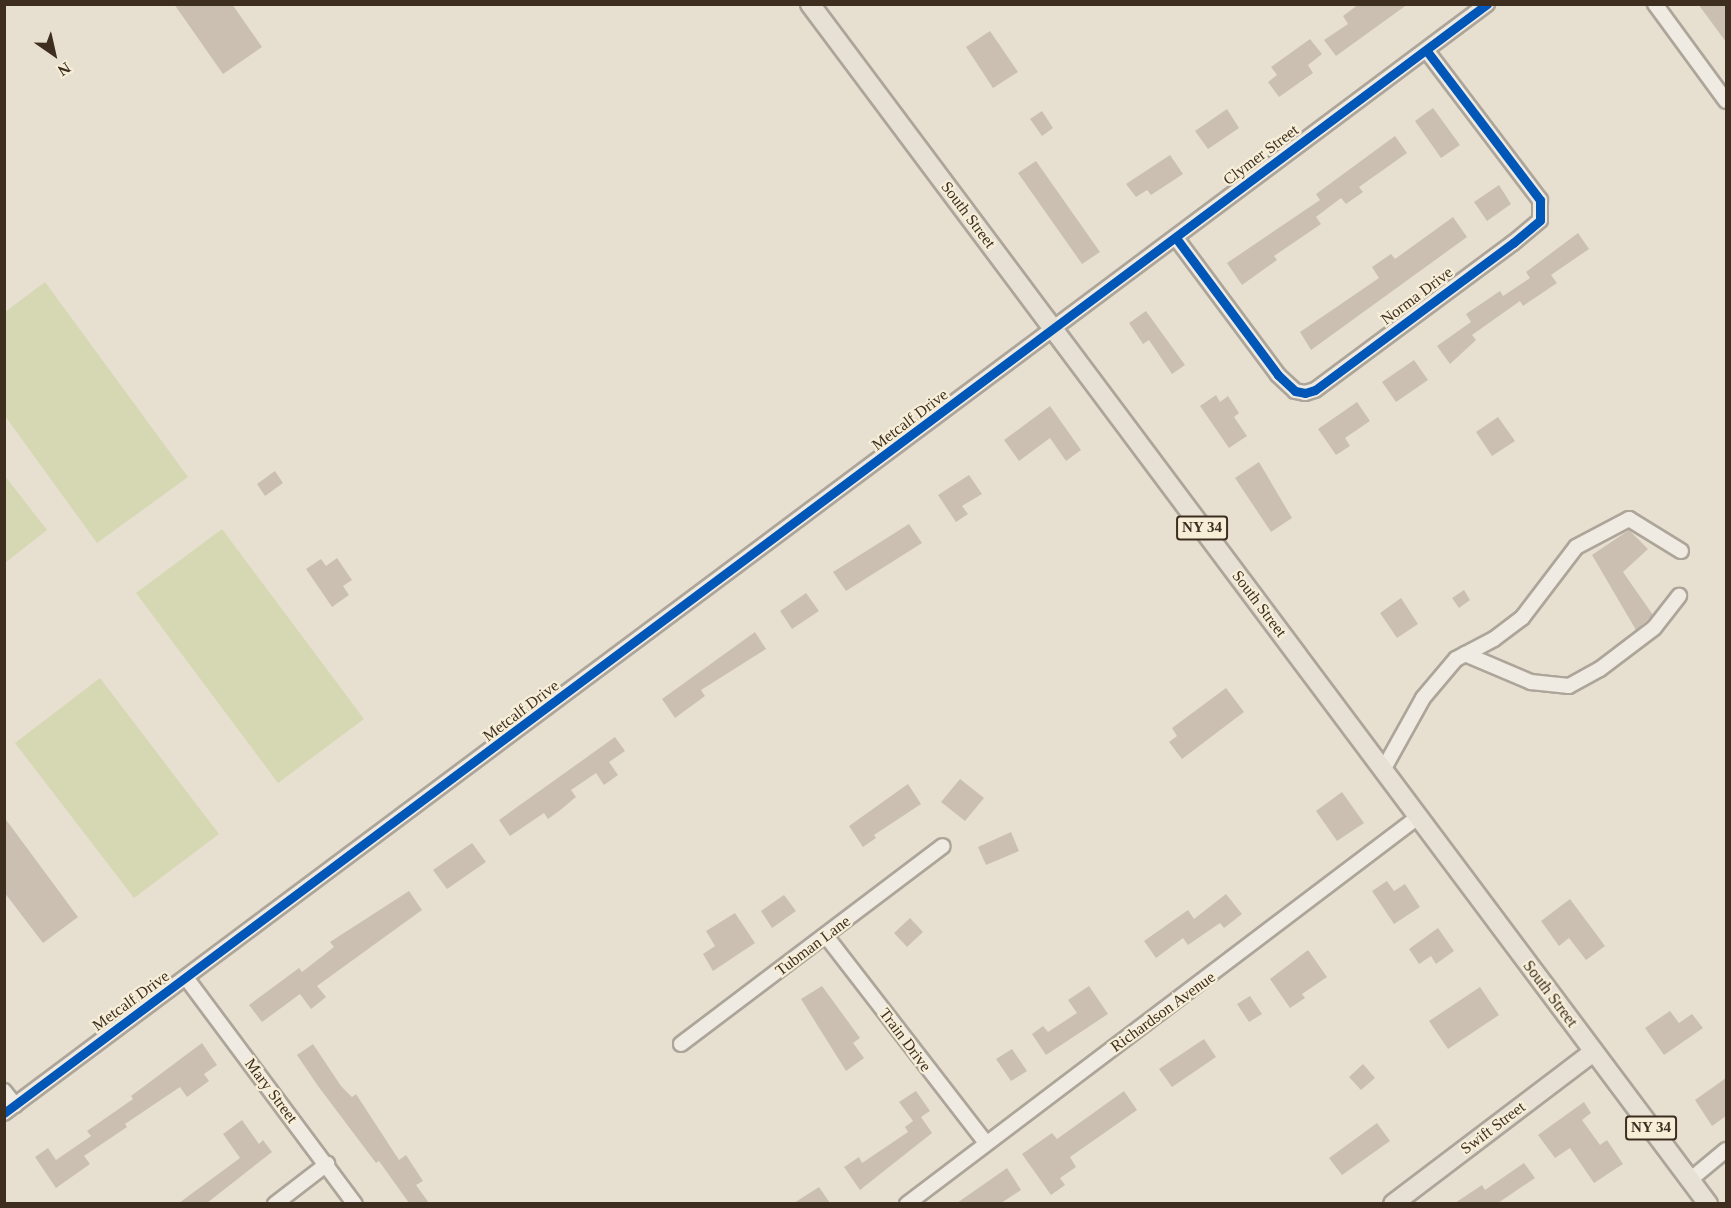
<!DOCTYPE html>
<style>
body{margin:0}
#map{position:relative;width:1731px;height:1208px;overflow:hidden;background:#e7e0d1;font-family:Georgia,serif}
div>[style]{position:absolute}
.green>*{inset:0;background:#d6d7b3}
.building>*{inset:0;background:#cbbfb2}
.roads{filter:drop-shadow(2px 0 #ada599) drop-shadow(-2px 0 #ada599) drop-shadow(0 2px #ada599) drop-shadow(0 -2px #ada599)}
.minor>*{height:14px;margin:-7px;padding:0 7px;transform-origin:7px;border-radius:7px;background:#efebe3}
.major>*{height:18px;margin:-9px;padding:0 9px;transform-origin:9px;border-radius:9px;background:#e6e1d4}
.cycleway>*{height:9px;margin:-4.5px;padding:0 4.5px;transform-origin:4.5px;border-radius:4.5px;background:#0057b8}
span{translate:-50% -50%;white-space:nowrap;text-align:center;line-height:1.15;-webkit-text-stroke:4.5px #f7eed8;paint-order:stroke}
.shield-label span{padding:2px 4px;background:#f7eed8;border:2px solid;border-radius:4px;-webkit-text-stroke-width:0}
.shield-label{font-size:15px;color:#3d2e20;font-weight:700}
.street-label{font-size:16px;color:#3d2e20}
.frame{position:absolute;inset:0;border:6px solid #3d2e20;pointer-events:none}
.north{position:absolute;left:24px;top:24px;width:60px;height:60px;-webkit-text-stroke:4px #f7eed8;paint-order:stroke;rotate:146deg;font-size:16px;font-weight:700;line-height:24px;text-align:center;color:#3d2e20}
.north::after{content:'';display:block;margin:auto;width:21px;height:27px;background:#3d2e20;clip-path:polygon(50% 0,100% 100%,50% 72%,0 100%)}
</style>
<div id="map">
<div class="green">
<div style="clip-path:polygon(45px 282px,188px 477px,97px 543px,5px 416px,5px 312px)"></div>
<div style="clip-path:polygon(5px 476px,47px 530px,5px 563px)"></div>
<div style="clip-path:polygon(222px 529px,364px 719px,278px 783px,136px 593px)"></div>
<div style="clip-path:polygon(100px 678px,219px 834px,134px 898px,15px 743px)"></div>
</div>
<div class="building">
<div style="clip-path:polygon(174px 4px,232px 4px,262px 47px,223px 74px)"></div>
<div style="clip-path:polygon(1359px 4px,1408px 4px,1336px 56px,1324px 40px,1348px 24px,1343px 16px)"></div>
<div style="clip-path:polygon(1698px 4px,1726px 4px,1726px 42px)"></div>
<div style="clip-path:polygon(990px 31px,1018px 72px,993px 88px,966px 47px)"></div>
<div style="clip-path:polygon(1310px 39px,1322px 54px,1308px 65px,1313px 73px,1279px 97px,1268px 82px,1277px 75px,1271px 67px)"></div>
<div style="clip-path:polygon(1433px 108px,1460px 145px,1441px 158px,1415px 121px)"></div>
<div style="clip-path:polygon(1227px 109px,1239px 128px,1208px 149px,1195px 131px)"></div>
<div style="clip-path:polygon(1042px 111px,1053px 128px,1042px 136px,1030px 119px)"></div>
<div style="clip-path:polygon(1395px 136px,1407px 153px,1359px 187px,1363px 192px,1346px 204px,1341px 198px,1316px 217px,1321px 224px,1274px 256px,1277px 260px,1242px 285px,1227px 263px,1320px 200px,1316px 194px)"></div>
<div style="clip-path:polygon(1170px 155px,1183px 174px,1151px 195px,1147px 190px,1136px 197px,1126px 184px)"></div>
<div style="clip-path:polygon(1036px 161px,1100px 252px,1082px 264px,1018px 173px)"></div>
<div style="clip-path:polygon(1499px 185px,1511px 204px,1487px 221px,1474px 202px)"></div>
<div style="clip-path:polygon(1453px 217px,1467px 237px,1311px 350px,1300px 332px,1379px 278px,1372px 267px,1391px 254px,1395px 259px)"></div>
<div style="clip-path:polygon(1578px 233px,1589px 249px,1551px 275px,1557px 283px,1523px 306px,1520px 301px,1472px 335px,1476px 340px,1450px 364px,1437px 346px,1471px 322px,1466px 314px,1500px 291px,1503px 296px,1530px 278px,1526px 272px)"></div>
<div style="clip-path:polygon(1146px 311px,1185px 365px,1172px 374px,1149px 340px,1143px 344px,1129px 323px)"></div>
<div style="clip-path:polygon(1414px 360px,1428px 380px,1396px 402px,1382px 382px)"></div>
<div style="clip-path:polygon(1216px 395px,1220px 402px,1228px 396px,1239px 413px,1234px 417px,1247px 436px,1229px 448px,1200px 406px)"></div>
<div style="clip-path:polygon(1357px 402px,1370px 421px,1345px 438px,1350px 446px,1336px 455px,1318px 429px)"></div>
<div style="clip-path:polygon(1050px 406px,1081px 450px,1066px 461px,1050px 438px,1019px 461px,1004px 440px)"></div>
<div style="clip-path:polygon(1498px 417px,1515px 441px,1492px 456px,1476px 432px)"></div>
<div style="clip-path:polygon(1259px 462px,1292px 518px,1271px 532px,1235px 478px)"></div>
<div style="clip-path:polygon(275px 471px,283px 483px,265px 496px,257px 484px)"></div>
<div style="clip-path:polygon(969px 475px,982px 494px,962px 506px,968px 514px,956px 522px,938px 495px)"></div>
<div style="clip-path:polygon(909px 524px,922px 543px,846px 591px,833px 572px)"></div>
<div style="clip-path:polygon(1629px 530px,1648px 549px,1623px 572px,1653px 615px,1636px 630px,1592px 555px)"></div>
<div style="clip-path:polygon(337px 558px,352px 580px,343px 586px,349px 595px,332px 607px,306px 569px,321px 559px,326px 566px)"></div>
<div style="clip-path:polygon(1464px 590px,1470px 600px,1459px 608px,1452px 598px)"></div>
<div style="clip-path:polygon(806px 593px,819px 611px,792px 629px,780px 611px)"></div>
<div style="clip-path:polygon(1401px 598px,1418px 624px,1397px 638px,1380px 613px)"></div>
<div style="clip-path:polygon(755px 632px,766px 649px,701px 690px,705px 696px,675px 718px,662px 699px)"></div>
<div style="clip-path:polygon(1226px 688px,1244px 712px,1182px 759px,1169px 742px,1177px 736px,1172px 728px)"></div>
<div style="clip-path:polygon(615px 737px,625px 751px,609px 762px,618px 775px,604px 785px,596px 773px,571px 790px,576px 797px,559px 811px,548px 819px,544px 813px,510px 836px,499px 820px)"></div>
<div style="clip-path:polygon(960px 779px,984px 798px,965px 821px,941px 802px)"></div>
<div style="clip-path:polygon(908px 784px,921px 804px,874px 835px,876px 838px,863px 847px,849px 826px)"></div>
<div style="clip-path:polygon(1342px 792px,1364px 823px,1337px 841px,1316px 811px)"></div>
<div style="clip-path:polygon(4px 817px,78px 917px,43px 943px,4px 892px)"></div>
<div style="clip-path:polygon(1011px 832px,1019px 851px,986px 865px,978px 847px)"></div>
<div style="clip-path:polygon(472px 843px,486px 862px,447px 889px,433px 870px)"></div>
<div style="clip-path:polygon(1387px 881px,1394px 891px,1405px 884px,1420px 907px,1394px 924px,1372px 891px)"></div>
<div style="clip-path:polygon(409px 891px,422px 910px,317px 986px,326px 997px,311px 1009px,300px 994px,262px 1022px,249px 1005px,299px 968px,302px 972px,334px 947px,330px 942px)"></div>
<div style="clip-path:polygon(1226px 894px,1242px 914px,1224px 928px,1220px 923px,1188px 945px,1183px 938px,1156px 958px,1144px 941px,1188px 910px,1194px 919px)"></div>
<div style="clip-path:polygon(784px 895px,796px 911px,772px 928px,761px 911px)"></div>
<div style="clip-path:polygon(1570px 899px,1605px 946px,1586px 960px,1569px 938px,1559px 946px,1541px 921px)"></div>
<div style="clip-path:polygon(735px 913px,755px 943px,713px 971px,703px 954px,715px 946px,706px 931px)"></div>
<div style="clip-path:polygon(910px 918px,923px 932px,907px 947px,894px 933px)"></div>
<div style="clip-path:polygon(1438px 928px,1454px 951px,1436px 964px,1431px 956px,1419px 964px,1409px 949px)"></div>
<div style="clip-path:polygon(1308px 950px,1327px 977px,1302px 994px,1305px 998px,1290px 1008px,1270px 979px)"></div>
<div style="clip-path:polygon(822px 986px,860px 1038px,853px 1043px,864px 1058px,846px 1071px,801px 999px)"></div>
<div style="clip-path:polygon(1089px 986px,1108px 1014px,1046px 1055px,1032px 1034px,1043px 1026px,1048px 1032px,1077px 1013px,1068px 1000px)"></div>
<div style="clip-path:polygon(1480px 987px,1499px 1015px,1448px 1049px,1429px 1021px)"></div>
<div style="clip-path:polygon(1250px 996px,1262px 1014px,1249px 1022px,1237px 1004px)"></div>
<div style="clip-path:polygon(1670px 1011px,1679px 1023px,1692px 1014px,1703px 1028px,1664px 1055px,1645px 1028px)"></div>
<div style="clip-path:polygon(1204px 1039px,1216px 1057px,1172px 1087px,1159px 1069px)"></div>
<div style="clip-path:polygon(202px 1043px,217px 1065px,204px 1074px,209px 1081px,187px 1097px,180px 1087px,125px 1124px,127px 1127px,84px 1156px,90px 1164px,56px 1188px,35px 1157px,48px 1148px,56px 1160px,91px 1136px,87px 1131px,133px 1099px,131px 1096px)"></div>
<div style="clip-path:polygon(313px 1044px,341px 1086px,352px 1097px,356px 1094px,399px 1160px,406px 1155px,423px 1181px,416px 1185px,429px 1203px,409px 1203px,379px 1161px,376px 1163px,318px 1086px,297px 1055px)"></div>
<div style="clip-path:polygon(1012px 1049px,1027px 1071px,1011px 1081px,996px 1059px)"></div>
<div style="clip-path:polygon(1363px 1064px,1375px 1078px,1361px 1090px,1349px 1077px)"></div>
<div style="clip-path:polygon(1726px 1078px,1726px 1116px,1712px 1126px,1695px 1100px)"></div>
<div style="clip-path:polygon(916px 1091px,930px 1111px,921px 1117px,932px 1133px,860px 1190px,844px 1167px,859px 1157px,862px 1163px,908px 1132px,905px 1127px,913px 1121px,899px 1102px)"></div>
<div style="clip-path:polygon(1124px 1091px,1137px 1110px,1070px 1157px,1076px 1167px,1060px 1178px,1065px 1185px,1051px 1195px,1022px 1154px,1052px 1133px,1057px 1139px)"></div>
<div style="clip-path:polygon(1584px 1102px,1591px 1113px,1582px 1120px,1600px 1145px,1607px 1140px,1623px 1164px,1594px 1183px,1570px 1148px,1555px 1158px,1538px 1135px)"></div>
<div style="clip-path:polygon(242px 1120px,259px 1144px,263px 1140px,272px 1152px,207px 1203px,179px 1203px,240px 1158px,223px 1134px)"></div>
<div style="clip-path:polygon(1377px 1123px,1390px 1141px,1342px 1175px,1329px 1158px)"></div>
<div style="clip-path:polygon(1524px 1163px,1535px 1178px,1498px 1203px,1455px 1203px,1482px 1185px,1485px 1190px)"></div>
<div style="clip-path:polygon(1007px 1168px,1021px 1190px,1001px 1203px,957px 1203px)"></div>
<div style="clip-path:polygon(819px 1187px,830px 1203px,794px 1203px)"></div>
</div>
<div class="roads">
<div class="minor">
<div style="left:1655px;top:4px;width:120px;rotate:53.8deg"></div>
<div style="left:1176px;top:238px;width:171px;rotate:53.3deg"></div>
<div style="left:1278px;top:375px;width:23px;rotate:43deg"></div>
<div style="left:1295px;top:391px;width:10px;rotate:11deg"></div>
<div style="left:1305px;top:393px;width:10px;rotate:-17deg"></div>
<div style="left:1315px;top:390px;width:247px;rotate:-36.6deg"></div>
<div style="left:1513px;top:243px;width:35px;rotate:-40deg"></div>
<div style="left:1540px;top:220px;width:20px;rotate:-90deg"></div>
<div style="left:1540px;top:200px;width:188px;rotate:-127.2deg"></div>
<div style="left:1465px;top:654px;width:72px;rotate:23deg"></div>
<div style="left:1531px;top:682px;width:38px;rotate:6deg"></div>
<div style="left:1569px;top:686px;width:35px;rotate:-29deg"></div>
<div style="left:1600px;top:669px;width:68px;rotate:-37.2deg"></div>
<div style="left:1654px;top:628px;width:41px;rotate:-52deg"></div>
<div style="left:1383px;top:770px;width:82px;rotate:-60.9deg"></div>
<div style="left:1423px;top:698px;width:51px;rotate:-49.8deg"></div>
<div style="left:1456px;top:659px;width:43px;rotate:-27.8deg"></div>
<div style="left:1494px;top:639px;width:35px;rotate:-37deg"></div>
<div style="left:1522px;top:618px;width:89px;rotate:-52.7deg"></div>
<div style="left:1576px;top:547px;width:60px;rotate:-27.8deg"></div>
<div style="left:1629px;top:519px;width:61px;rotate:31.6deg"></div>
<div style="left:826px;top:936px;width:262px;rotate:52.3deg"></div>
<div style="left:187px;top:979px;width:281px;rotate:53.3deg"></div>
<div style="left:681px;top:1044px;width:328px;rotate:-37.1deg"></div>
<div style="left:4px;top:1091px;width:18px;rotate:52deg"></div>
<div style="left:4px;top:1113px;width:1852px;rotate:-36.79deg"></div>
<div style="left:1690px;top:1180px;width:47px;rotate:-39.8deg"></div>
<div style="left:275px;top:1204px;width:66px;rotate:-37.6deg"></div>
<div style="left:907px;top:1204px;width:641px;rotate:-37.14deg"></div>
</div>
<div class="major">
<div style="left:810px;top:4px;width:1499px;rotate:53.19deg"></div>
<div style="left:1393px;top:1204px;width:251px;rotate:-37.2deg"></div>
</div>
</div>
<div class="cycleway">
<div style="left:1176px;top:238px;width:171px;rotate:53.3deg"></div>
<div style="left:1278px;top:375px;width:23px;rotate:43deg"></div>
<div style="left:1295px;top:391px;width:10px;rotate:11deg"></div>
<div style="left:1305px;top:393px;width:10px;rotate:-17deg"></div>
<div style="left:1315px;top:390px;width:247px;rotate:-36.6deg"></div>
<div style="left:1513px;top:243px;width:35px;rotate:-40deg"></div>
<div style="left:1540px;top:220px;width:20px;rotate:-90deg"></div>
<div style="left:1540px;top:200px;width:188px;rotate:-127.2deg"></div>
<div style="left:4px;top:1113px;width:1852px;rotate:-36.79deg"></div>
</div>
<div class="shield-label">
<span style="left:1202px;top:528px">NY 34</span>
<span style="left:1651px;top:1128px">NY 34</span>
</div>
<div class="street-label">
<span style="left:1261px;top:155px;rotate:-37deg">Clymer Street</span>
<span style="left:968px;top:215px;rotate:53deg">South Street</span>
<span style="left:1417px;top:296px;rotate:-37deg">Norma Drive</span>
<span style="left:910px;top:420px;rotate:-37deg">Metcalf Drive</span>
<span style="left:1259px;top:604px;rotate:53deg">South Street</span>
<span style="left:521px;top:711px;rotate:-37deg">Metcalf Drive</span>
<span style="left:813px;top:946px;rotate:-37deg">Tubman Lane</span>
<span style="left:1550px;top:994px;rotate:53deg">South Street</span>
<span style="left:131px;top:1001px;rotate:-36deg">Metcalf Drive</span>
<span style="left:1163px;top:1012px;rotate:-36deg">Richardson Avenue</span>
<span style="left:905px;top:1040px;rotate:53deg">Train Drive</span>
<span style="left:271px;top:1091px;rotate:53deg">Mary Street</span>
<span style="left:1493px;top:1128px;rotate:-37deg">Swift Street</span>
</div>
<div class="frame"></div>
<div class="north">N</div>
</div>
